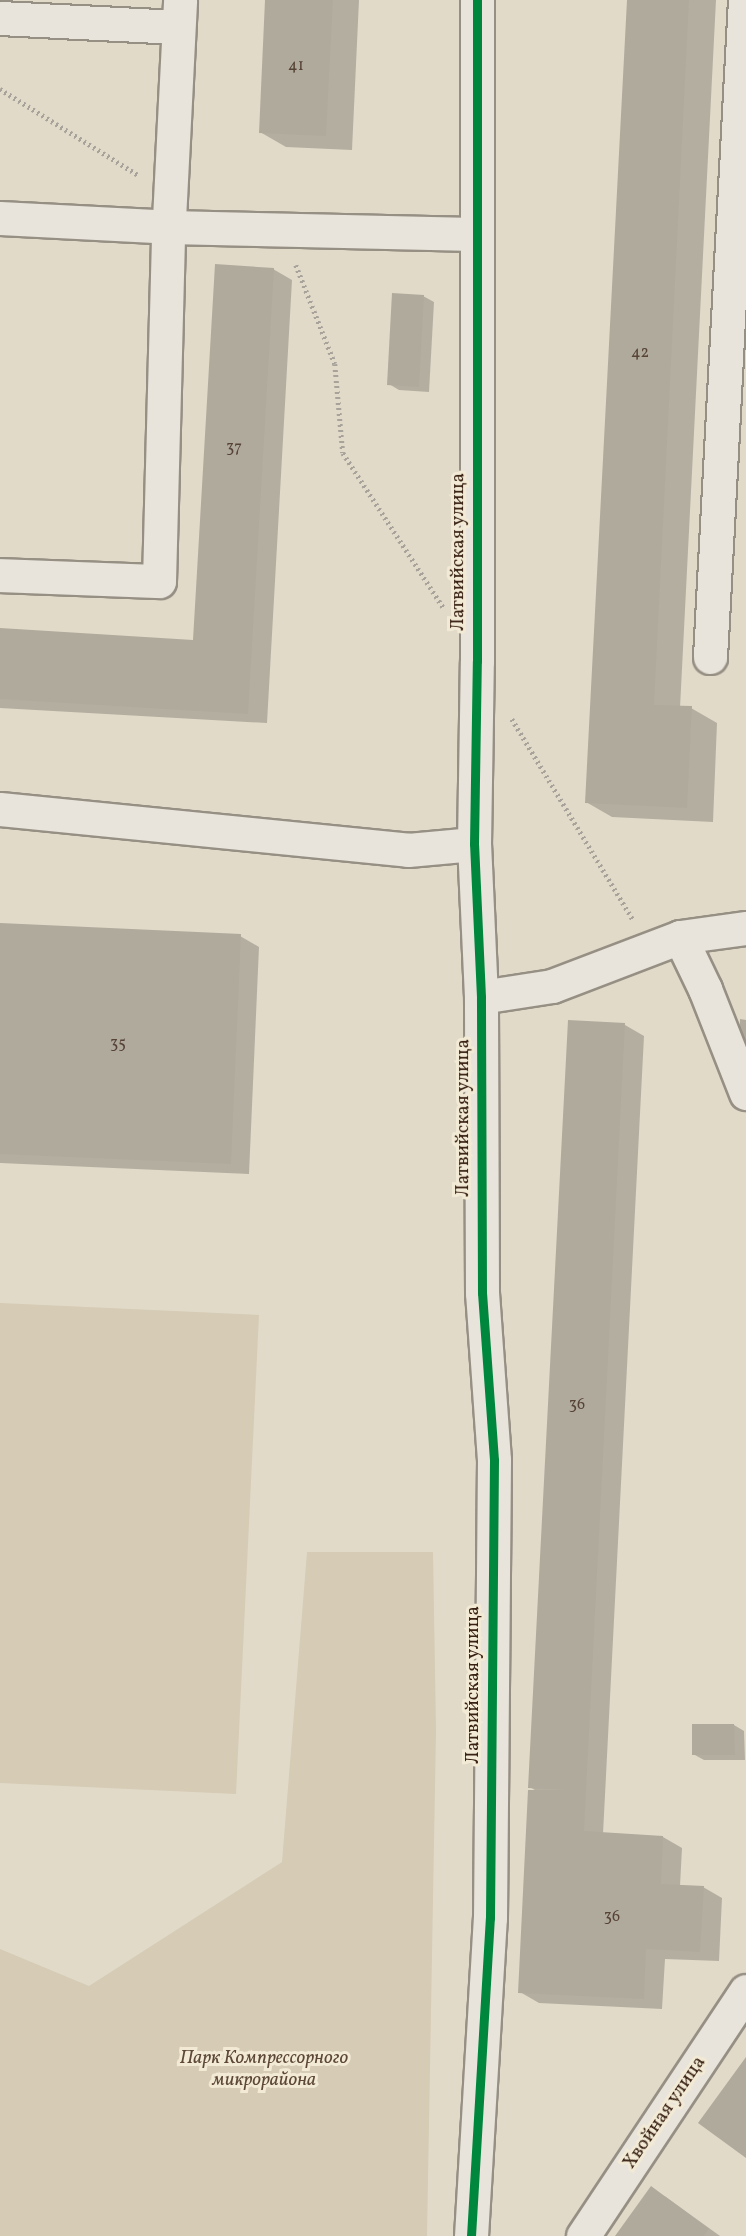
<!DOCTYPE html>
<meta charset="utf-8">
<style>
body{margin:0}
#map{position:relative;width:746px;height:2236px;overflow:hidden;background:#e1dac9;font-family:Vollkorn,serif}
div>[style]{position:absolute}
.green>*{inset:0;background:#d6cbb4}
.shadow>*{inset:0;background:#0003}
.building>*{inset:0;background:#b0aa9d}
.path>*{height:4.5px;margin-top:-2.25px;transform-origin:0;background:repeating-linear-gradient(90deg,#a7a29a 0 2px,transparent 0 5.5px)}
.roads{filter:drop-shadow(2px 0 #968f84) drop-shadow(-2px 0 #968f84) drop-shadow(0 2px #968f84) drop-shadow(0 -2px #968f84)}
.minor>*{height:33px;margin:-16.5px;padding:0 16.5px;transform-origin:16.5px;border-radius:16.5px;background:#e8e4db}
.cycleway>*{height:9px;margin:-4.5px;padding:0 4.5px;transform-origin:4.5px;border-radius:4.5px;background:#00873e}
span{translate:-50% -50%;white-space:nowrap;text-align:center;line-height:1.15;-webkit-text-stroke:6px #f2ead5;paint-order:stroke}
.number-label{font-size:16px;color:#564336}
.number-label span{-webkit-text-stroke-width:0}
.street-label{font-size:19px;color:#382113}
.park-label{font-size:19px;color:#5d4837;font-style:italic}
</style>
<div id="map">
<div class="green">
<div style="clip-path:polygon(0 1303px,259px 1315px,236px 1794px,0 1783px)"></div>
<div style="clip-path:polygon(307px 1552px,433px 1552px,436px 1730px,427px 2236px,0 2236px,0 1949px,89px 1986px,282px 1862px)"></div>
</div>
<div class="shadow">
<div style="clip-path:polygon(267px 0,359px 0,352px 150px,286px 147px,260px 132px)"></div>
<div style="clip-path:polygon(628px 0,716px 0,680px 708px,691px 708px,717px 723px,713px 822px,612px 817px,586px 802px)"></div>
<div style="clip-path:polygon(273px 269px,292px 280px,267px 723px,0 708px,0 630px,195px 642px)"></div>
<div style="clip-path:polygon(423px 296px,434px 302px,429px 392px,399px 390px,389px 384px)"></div>
<div style="clip-path:polygon(0 925px,240px 936px,259px 947px,249px 1174px,0 1163px)"></div>
<div style="clip-path:polygon(570px 1022px,625px 1025px,644px 1036px,603px 1834px,663px 1837px,682px 1848px,680px 1886px,703px 1887px,722px 1898px,719px 1961px,665px 1959px,662px 2009px,539px 2003px,520px 1992px,538px 1792px,530px 1787px)"></div>
<div style="clip-path:polygon(734px 1725px,744px 1731px,745px 1760px,704px 1760px,693px 1754px)"></div>
<div style="clip-path:polygon(651px 2189px,666px 2197px,720px 2236px,617px 2236px)"></div>
</div>
<div class="building">
<div style="clip-path:polygon(265px 0,333px 0,326px 136px,259px 133px)"></div>
<div style="clip-path:polygon(627px 0,689px 0,654px 705px,692px 706px,687px 808px,585px 803px)"></div>
<div style="clip-path:polygon(215px 264px,274px 268px,248px 714px,0 699px,0 628px,193px 640px)"></div>
<div style="clip-path:polygon(392px 293px,424px 295px,419px 387px,387px 385px)"></div>
<div style="clip-path:polygon(0 923px,241px 934px,231px 1164px,0 1154px)"></div>
<div style="clip-path:polygon(740px 1019px,746px 1020px,746px 1084px,738px 1083px)"></div>
<div style="clip-path:polygon(568px 1020px,625px 1023px,584px 1831px,663px 1836px,661px 1884px,704px 1886px,700px 1952px,646px 1949px,644px 1999px,518px 1993px,528px 1790px,569px 1790px,528px 1788px)"></div>
<div style="clip-path:polygon(692px 1724px,734px 1724px,735px 1755px,692px 1755px)"></div>
<div style="clip-path:polygon(746px 2057px,746px 2158px,698px 2123px)"></div>
<div style="clip-path:polygon(651px 2186px,709px 2229px,704px 2236px,615px 2236px)"></div>
</div>
<div class="path">
<div style="left:0;top:89px;width:163px;rotate:31.9deg"></div>
<div style="left:296px;top:265px;width:106px;rotate:68.5deg"></div>
<div style="left:335px;top:364px;width:89px;rotate:84.9deg"></div>
<div style="left:343px;top:453px;width:184px;rotate:57deg"></div>
<div style="left:512px;top:719px;width:236px;rotate:58.9deg"></div>
</div>
<div class="roads">
<div class="minor">
<div style="left:0;top:18px;width:178px;rotate:2.9deg"></div>
<div style="left:0;top:218px;width:169px;rotate:3deg"></div>
<div style="left:169px;top:227px;width:305px;rotate:1.3deg"></div>
<div style="left:0;top:575px;width:159px;rotate:2.2deg"></div>
<div style="left:159px;top:581px;width:342px;rotate:-88.5deg"></div>
<div style="left:168px;top:239px;width:239px;rotate:-87.1deg"></div>
<div style="left:710px;top:657px;width:658px;rotate:-86.95deg"></div>
<div style="left:0;top:809px;width:410px;rotate:5.7deg"></div>
<div style="left:408px;top:850px;width:66px;rotate:-5.2deg"></div>
<div style="left:680px;top:937px;width:58px;rotate:64.3deg"></div>
<div style="left:705px;top:989px;width:112px;rotate:68.5deg"></div>
<div style="left:481px;top:997px;width:72px;rotate:-8.8deg"></div>
<div style="left:552px;top:986px;width:137px;rotate:-20.9deg"></div>
<div style="left:680px;top:937px;width:67px;rotate:-7.8deg"></div>
<div style="left:471px;top:2236px;width:319px;rotate:-86.6deg"></div>
<div style="left:490px;top:1918px;width:458px;rotate:-89.5deg"></div>
<div style="left:494px;top:1460px;width:167px;rotate:-94.1deg"></div>
<div style="left:482px;top:1293px;width:296px;rotate:-90.2deg"></div>
<div style="left:481px;top:997px;width:153px;rotate:-92.6deg"></div>
<div style="left:474px;top:844px;width:183px;rotate:-89.1deg"></div>
<div style="left:477px;top:661px;width:661px;rotate:-90deg"></div>
<div style="left:583px;top:2236px;width:294px;rotate:-56.4deg"></div>
</div>
</div>
<div class="cycleway">
<div style="left:471px;top:2236px;width:319px;rotate:-86.6deg"></div>
<div style="left:490px;top:1918px;width:458px;rotate:-89.5deg"></div>
<div style="left:494px;top:1460px;width:167px;rotate:-94.1deg"></div>
<div style="left:482px;top:1293px;width:296px;rotate:-90.2deg"></div>
<div style="left:481px;top:997px;width:153px;rotate:-92.6deg"></div>
<div style="left:474px;top:844px;width:183px;rotate:-89.1deg"></div>
<div style="left:477px;top:661px;width:661px;rotate:-90deg"></div>
</div>
<div class="number-label">
<span style="left:296px;top:66px">41</span>
<span style="left:640px;top:353px">42</span>
<span style="left:234px;top:448px">37</span>
<span style="left:118px;top:1044px">35</span>
<span style="left:577px;top:1405px">36</span>
<span style="left:612px;top:1917px">36</span>
</div>
<div class="street-label">
<span style="left:459px;top:552px;rotate:-90deg">Латвийская улица</span>
<span style="left:464px;top:1118px;rotate:-90deg">Латвийская улица</span>
<span style="left:474px;top:1685px;rotate:-90deg">Латвийская улица</span>
<span style="left:665px;top:2113px;rotate:-56deg">Хвойная улица</span>
</div>
<div class="park-label">
<span style="left:264px;top:2070px">Парк Компрессорного<br>микрорайона</span>
</div>
</div>
